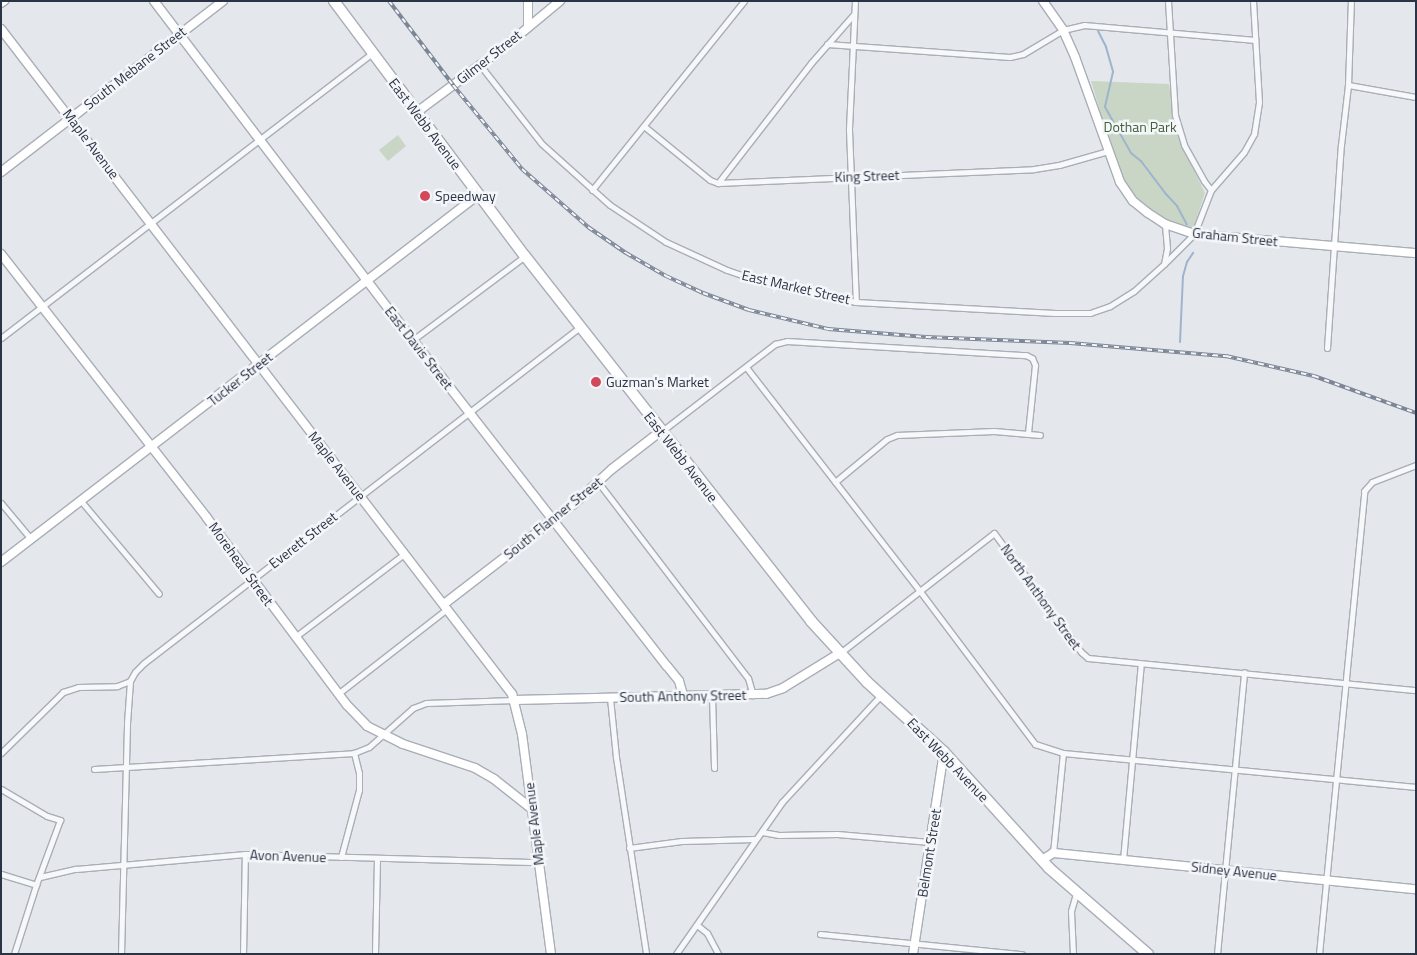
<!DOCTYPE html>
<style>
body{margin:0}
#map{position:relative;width:1417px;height:955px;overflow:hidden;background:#e4e7ec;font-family:"Titillium Web",sans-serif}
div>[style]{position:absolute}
.green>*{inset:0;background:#c9d6c5}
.stream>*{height:2px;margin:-1px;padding:0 1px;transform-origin:1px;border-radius:1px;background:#9fb4cc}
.roads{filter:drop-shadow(1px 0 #a9aeb7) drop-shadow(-1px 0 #a9aeb7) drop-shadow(0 1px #a9aeb7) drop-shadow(0 -1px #a9aeb7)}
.street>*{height:5px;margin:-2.5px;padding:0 2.5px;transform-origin:2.5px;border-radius:2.5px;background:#f7f8fa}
.secondary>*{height:8px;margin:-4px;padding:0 4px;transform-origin:4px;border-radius:4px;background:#fff}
.highway>*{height:10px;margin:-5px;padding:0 5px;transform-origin:5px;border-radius:5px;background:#fff}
.rail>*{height:4px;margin-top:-2px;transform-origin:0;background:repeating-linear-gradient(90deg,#f4f6f9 0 5.5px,#7d8696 0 11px);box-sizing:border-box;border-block:1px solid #7d8696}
.dots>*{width:14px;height:14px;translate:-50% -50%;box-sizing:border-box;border:2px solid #f4f6f9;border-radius:50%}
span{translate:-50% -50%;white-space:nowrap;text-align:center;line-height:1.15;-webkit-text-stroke:5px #f4f6f9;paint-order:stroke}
.street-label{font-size:14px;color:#2b3445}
.park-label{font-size:14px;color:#3f6138}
.poi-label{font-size:14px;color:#2b3445}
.left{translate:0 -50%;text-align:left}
.frame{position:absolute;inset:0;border:2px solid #2b3445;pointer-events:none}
</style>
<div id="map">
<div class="green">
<div style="clip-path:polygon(1091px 81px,1169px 84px,1173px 112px,1181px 143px,1205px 193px,1194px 226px,1188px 230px,1166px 221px,1134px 197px,1119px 174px)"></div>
<div style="clip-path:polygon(398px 135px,406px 146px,388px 161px,379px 150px)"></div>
</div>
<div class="stream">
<div style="left:1098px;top:31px;width:18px;rotate:63deg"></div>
<div style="left:1106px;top:47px;width:26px;rotate:74deg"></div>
<div style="left:1113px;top:72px;width:36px;rotate:103deg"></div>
<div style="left:1105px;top:107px;width:53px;rotate:60.5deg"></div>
<div style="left:1131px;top:153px;width:13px;rotate:39deg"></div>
<div style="left:1141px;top:161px;width:40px;rotate:53deg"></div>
<div style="left:1165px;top:193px;width:18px;rotate:47deg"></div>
<div style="left:1177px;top:206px;width:21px;rotate:62deg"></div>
<div style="left:1180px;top:342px;width:66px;rotate:-87.4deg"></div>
<div style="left:1183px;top:276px;width:15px;rotate:-74deg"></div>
<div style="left:1187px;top:262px;width:11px;rotate:-56deg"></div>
</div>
<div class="roads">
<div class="street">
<div style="left:855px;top:1px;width:129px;rotate:92.7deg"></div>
<div style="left:849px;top:130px;width:172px;rotate:87.7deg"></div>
<div style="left:1168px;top:1px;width:114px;rotate:86.5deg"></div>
<div style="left:1175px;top:115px;width:31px;rotate:73deg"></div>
<div style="left:1184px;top:145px;width:41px;rotate:60.9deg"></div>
<div style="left:1204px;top:181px;width:11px;rotate:52deg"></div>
<div style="left:827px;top:44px;width:183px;rotate:4.1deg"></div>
<div style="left:1010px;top:57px;width:13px;rotate:-13deg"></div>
<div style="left:1023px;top:54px;width:47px;rotate:-31deg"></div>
<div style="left:1063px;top:30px;width:22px;rotate:-13deg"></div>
<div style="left:1084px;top:25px;width:172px;rotate:5deg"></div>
<div style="left:480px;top:65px;width:100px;rotate:51.9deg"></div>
<div style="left:542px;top:144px;width:91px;rotate:41.9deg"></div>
<div style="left:610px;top:205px;width:67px;rotate:33.5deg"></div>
<div style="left:666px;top:242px;width:67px;rotate:24.7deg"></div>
<div style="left:727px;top:270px;width:39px;rotate:19deg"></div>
<div style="left:764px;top:283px;width:46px;rotate:12.5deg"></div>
<div style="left:809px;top:293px;width:48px;rotate:10.8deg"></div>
<div style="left:856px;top:302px;width:199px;rotate:3.2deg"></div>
<div style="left:1055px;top:313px;width:35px"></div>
<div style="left:1090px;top:313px;width:21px;rotate:-19deg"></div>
<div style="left:1110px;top:306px;width:28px;rotate:-32deg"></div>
<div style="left:1134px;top:291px;width:40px;rotate:-42deg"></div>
<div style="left:1164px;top:264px;width:16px;rotate:-79deg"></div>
<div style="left:1167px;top:248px;width:24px;rotate:-95deg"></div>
<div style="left:1348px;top:85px;width:69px;rotate:10deg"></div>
<div style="left:645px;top:127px;width:84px;rotate:39.2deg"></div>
<div style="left:710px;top:180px;width:9px;rotate:21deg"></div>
<div style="left:718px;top:183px;width:316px;rotate:-2.5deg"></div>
<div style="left:1034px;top:169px;width:25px;rotate:-9deg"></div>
<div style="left:1059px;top:165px;width:51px;rotate:-15.9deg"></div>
<div style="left:718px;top:183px;width:152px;rotate:-52.2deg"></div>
<div style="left:811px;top:63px;width:65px;rotate:-48.7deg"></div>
<div style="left:592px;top:190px;width:243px;rotate:-51.2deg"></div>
<div style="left:1165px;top:263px;width:41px;rotate:-45deg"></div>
<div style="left:1194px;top:234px;width:47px;rotate:-68.9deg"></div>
<div style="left:1211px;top:190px;width:50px;rotate:-49deg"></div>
<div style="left:1244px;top:152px;width:21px;rotate:-61deg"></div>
<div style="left:1254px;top:134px;width:32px;rotate:-81deg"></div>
<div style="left:1259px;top:102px;width:101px;rotate:-93.4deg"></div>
<div style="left:1px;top:338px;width:468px;rotate:-37.5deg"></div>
<div style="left:414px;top:339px;width:139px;rotate:-36.8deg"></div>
<div style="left:1327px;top:348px;width:203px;rotate:-86.1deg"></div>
<div style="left:1341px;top:145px;width:60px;rotate:-83.3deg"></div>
<div style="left:1348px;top:85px;width:84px;rotate:-88deg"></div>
<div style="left:746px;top:367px;width:282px;rotate:52.2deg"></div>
<div style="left:919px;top:590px;width:193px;rotate:53deg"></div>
<div style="left:1035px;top:744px;width:29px;rotate:18deg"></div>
<div style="left:1063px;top:753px;width:355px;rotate:5.5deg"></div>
<div style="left:662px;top:431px;width:143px;rotate:-37.6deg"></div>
<div style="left:775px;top:344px;width:12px;rotate:-14deg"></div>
<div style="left:787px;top:341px;width:239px;rotate:3.4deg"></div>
<div style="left:1026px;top:355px;width:7px;rotate:27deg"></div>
<div style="left:1032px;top:358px;width:8px;rotate:67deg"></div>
<div style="left:1035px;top:365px;width:68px;rotate:95.9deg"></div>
<div style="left:598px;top:482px;width:247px;rotate:52.6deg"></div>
<div style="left:748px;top:678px;width:18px;rotate:74deg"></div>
<div style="left:835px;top:482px;width:67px;rotate:-39.6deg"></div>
<div style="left:887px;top:439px;width:11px;rotate:-22deg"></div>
<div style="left:897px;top:435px;width:97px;rotate:-2.4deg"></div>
<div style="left:994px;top:431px;width:46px;rotate:5deg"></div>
<div style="left:81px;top:501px;width:121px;rotate:50deg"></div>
<div style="left:1px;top:503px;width:47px;rotate:50.2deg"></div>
<div style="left:295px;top:637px;width:137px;rotate:-37.3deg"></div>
<div style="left:840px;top:653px;width:195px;rotate:-37.9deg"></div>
<div style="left:994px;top:533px;width:147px;rotate:53.8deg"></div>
<div style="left:1081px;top:652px;width:9px;rotate:41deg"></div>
<div style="left:1088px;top:658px;width:330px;rotate:5.6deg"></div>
<div style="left:339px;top:693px;width:137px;rotate:-37.9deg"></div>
<div style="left:712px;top:695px;width:73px;rotate:88.4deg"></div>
<div style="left:610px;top:698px;width:59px;rotate:84.2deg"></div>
<div style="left:616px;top:757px;width:199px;rotate:81.3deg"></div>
<div style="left:1px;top:753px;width:87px;rotate:-44.5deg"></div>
<div style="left:63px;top:692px;width:16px;rotate:-18deg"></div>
<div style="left:78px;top:687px;width:39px;rotate:-1deg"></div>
<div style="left:117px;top:686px;width:14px;rotate:-21deg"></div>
<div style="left:130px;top:681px;width:10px;rotate:-61deg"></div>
<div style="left:135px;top:672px;width:13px;rotate:-45deg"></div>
<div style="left:144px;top:663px;width:550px;rotate:-37.62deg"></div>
<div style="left:94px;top:769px;width:260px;rotate:-3.5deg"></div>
<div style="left:354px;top:753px;width:16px;rotate:-22deg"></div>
<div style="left:369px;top:747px;width:59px;rotate:-41.6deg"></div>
<div style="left:413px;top:708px;width:14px;rotate:-21deg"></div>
<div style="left:426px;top:703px;width:89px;rotate:-1.9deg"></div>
<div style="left:1px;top:789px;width:53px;rotate:30.4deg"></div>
<div style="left:47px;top:816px;width:14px;rotate:17deg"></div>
<div style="left:60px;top:820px;width:69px;rotate:110.3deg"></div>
<div style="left:36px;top:885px;width:72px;rotate:107.7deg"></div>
<div style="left:762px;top:832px;width:17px;rotate:10deg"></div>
<div style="left:779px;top:835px;width:58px;rotate:-1deg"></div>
<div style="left:837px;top:834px;width:93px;rotate:4.9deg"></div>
<div style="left:629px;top:848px;width:53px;rotate:-7.5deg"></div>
<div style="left:682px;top:841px;width:73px;rotate:-1.6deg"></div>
<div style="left:1053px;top:853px;width:100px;rotate:-84.3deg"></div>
<div style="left:341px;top:857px;width:69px;rotate:-75deg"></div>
<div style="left:359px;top:790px;width:17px;rotate:-90deg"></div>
<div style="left:359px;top:773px;width:21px;rotate:-104deg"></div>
<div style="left:1123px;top:860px;width:197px;rotate:-84.8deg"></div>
<div style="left:1px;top:874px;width:37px;rotate:17deg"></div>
<div style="left:40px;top:877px;width:37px;rotate:-13deg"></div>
<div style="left:76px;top:869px;width:170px;rotate:-5.1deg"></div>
<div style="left:245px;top:854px;width:294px;rotate:1.6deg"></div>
<div style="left:697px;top:925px;width:13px;rotate:39deg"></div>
<div style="left:707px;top:933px;width:24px;rotate:62deg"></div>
<div style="left:820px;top:934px;width:203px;rotate:5.7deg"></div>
<div style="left:121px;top:954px;width:231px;rotate:-88.5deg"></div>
<div style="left:127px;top:723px;width:42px;rotate:-85.9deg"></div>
<div style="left:243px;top:954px;width:100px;rotate:-88.9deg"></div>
<div style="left:375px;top:954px;width:95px;rotate:-88.8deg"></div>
<div style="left:676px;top:954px;width:185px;rotate:-55.1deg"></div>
<div style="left:782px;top:802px;width:146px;rotate:-47.2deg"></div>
<div style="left:1073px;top:954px;width:43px;rotate:-92.7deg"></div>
<div style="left:1071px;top:911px;width:19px;rotate:-74deg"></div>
<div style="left:1217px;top:954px;width:283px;rotate:-84.5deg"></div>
<div style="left:1319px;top:954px;width:465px;rotate:-84.4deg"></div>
<div style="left:1364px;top:491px;width:12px;rotate:-48deg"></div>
<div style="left:1372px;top:482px;width:47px;rotate:-21.1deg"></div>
</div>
<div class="secondary">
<div style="left:154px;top:1px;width:386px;rotate:52.7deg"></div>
<div style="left:388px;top:308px;width:454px;rotate:52.1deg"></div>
<div style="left:667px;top:666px;width:19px;rotate:51deg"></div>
<div style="left:679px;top:681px;width:15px;rotate:74deg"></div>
<div style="left:528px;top:1px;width:26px;rotate:90deg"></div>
<div style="left:1043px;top:1px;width:35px;rotate:55deg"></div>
<div style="left:1063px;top:30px;width:30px;rotate:66deg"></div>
<div style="left:1075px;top:57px;width:133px;rotate:70.2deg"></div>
<div style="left:1120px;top:182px;width:23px;rotate:56deg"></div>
<div style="left:1133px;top:201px;width:19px;rotate:39deg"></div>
<div style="left:1148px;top:213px;width:20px;rotate:33deg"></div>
<div style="left:1165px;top:224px;width:31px;rotate:19deg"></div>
<div style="left:1194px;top:234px;width:223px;rotate:4.9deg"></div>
<div style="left:1px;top:3px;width:4px;rotate:-34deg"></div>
<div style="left:1px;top:29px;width:839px;rotate:52.46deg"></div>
<div style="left:512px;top:694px;width:41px;rotate:76deg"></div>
<div style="left:522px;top:734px;width:222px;rotate:82.5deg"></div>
<div style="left:417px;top:112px;width:112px;rotate:-36.7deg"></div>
<div style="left:507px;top:45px;width:69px;rotate:-39.7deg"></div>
<div style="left:1px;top:172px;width:280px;rotate:-37.6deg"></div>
<div style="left:1px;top:254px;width:335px;rotate:52deg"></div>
<div style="left:207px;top:518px;width:234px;rotate:53.2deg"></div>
<div style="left:347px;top:705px;width:29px;rotate:46deg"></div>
<div style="left:367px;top:726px;width:40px;rotate:26.6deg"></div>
<div style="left:403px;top:744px;width:76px;rotate:18.4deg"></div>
<div style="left:475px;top:768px;width:22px;rotate:30deg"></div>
<div style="left:494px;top:779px;width:48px;rotate:38.3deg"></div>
<div style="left:1px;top:562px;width:602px;rotate:-37.57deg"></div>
<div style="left:444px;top:604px;width:165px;rotate:-37.6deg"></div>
<div style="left:575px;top:503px;width:50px;rotate:-42.6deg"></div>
<div style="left:612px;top:469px;width:62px;rotate:-37.8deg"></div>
<div style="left:515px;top:700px;width:251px;rotate:-1.4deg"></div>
<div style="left:766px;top:694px;width:18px;rotate:-19deg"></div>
<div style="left:783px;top:688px;width:67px;rotate:-31.6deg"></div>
<div style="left:1042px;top:860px;width:13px;rotate:-32deg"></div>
<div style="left:1053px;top:853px;width:365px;rotate:5.7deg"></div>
<div style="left:913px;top:954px;width:204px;rotate:-81.3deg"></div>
</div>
<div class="highway">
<div style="left:334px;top:1px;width:319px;rotate:53.2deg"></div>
<div style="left:525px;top:256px;width:464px;rotate:51.9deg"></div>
<div style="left:811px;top:621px;width:83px;rotate:47.4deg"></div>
<div style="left:867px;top:682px;width:104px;rotate:42.3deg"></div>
<div style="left:944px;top:752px;width:156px;rotate:47.8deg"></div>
<div style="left:1049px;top:868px;width:131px;rotate:41deg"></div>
</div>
</div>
<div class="rail">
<div style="left:389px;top:1px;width:106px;rotate:52.7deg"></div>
<div style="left:453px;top:85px;width:109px;rotate:50.6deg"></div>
<div style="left:522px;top:169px;width:88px;rotate:41.3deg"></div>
<div style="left:588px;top:227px;width:46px;rotate:34.4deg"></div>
<div style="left:626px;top:253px;width:46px;rotate:29.9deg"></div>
<div style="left:666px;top:276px;width:41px;rotate:24.7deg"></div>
<div style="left:703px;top:293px;width:49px;rotate:20.3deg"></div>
<div style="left:749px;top:310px;width:81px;rotate:13.5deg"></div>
<div style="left:828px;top:329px;width:98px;rotate:4.7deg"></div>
<div style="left:926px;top:337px;width:144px;rotate:2.4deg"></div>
<div style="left:1070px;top:343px;width:157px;rotate:4.8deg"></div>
<div style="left:1226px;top:356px;width:90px;rotate:12.8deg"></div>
<div style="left:1314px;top:376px;width:109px;rotate:19.9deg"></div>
</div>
<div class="dots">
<div style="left:425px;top:196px;background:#d1495b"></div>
<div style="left:596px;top:382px;background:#d1495b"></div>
</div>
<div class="street-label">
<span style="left:489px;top:57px;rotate:-38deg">Gilmer Street</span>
<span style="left:135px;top:68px;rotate:-38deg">South Mebane Street</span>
<span style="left:425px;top:124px;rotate:53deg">East Webb Avenue</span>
<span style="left:91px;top:144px;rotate:53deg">Maple Avenue</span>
<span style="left:867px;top:176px;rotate:-2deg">King Street</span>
<span style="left:1235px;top:237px;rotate:6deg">Graham Street</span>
<span style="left:796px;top:287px;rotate:13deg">East Market Street</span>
<span style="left:419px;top:348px;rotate:52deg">East Davis Street</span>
<span style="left:240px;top:379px;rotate:-38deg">Tucker Street</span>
<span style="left:681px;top:457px;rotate:52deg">East Webb Avenue</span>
<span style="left:337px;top:466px;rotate:52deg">Maple Avenue</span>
<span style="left:553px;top:518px;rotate:-39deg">South Flanner Street</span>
<span style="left:303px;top:540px;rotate:-38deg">Everett Street</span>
<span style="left:241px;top:564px;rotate:54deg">Morehead Street</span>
<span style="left:1041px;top:597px;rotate:54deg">North Anthony Street</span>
<span style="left:683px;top:696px;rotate:-1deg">South Anthony Street</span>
<span style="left:948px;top:760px;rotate:46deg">East Webb Avenue</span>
<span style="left:534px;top:824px;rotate:-97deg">Maple Avenue</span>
<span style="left:929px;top:853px;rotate:-81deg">Belmont Street</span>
<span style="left:288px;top:856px;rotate:2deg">Avon Avenue</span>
<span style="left:1234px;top:871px;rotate:6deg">Sidney Avenue</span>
</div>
<div class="park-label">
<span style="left:1140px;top:127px">Dothan Park</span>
</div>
<div class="poi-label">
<span class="left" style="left:435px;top:196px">Speedway</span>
<span class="left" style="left:606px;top:382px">Guzman's Market</span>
</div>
<div class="frame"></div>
</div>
